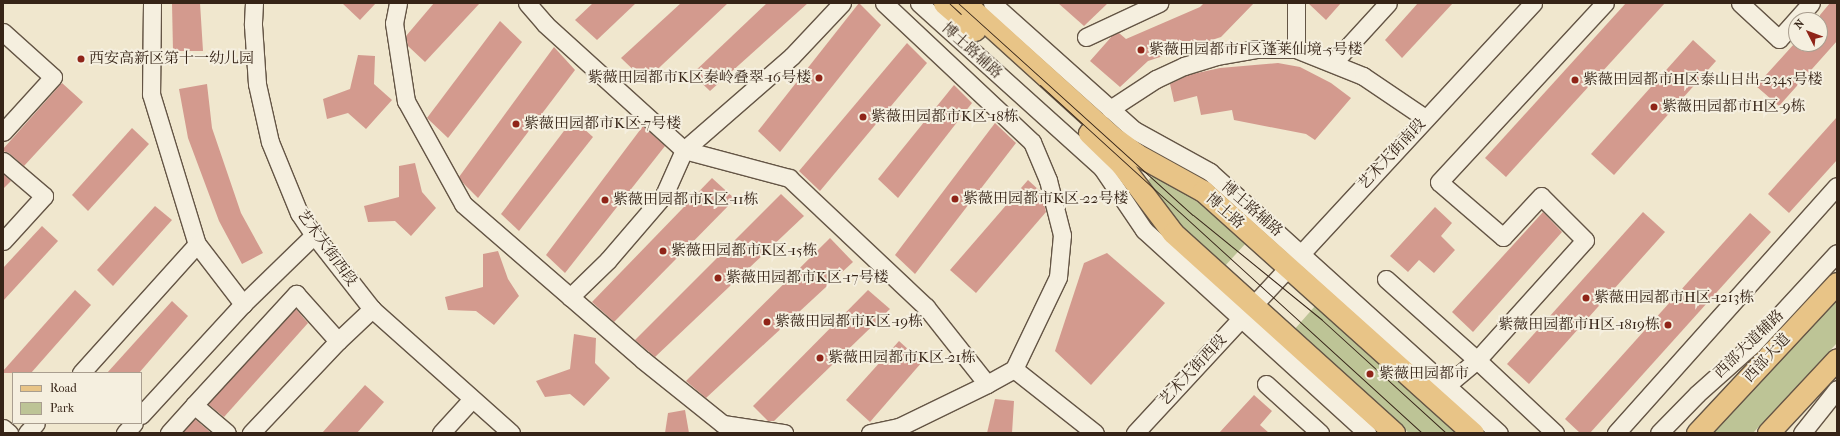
<!DOCTYPE html>
<meta charset="utf-8">
<style>
body{margin:0}
#map{position:relative;width:1840px;height:436px;overflow:hidden;background:#f0e7ce;font-family:"IM FELL French Canon","Noto Serif SC",serif}
div>[style]{position:absolute}
.green>*{inset:0;background:#bdc496}
.building>*{inset:0;background:#d39a8e}
.roads{filter:drop-shadow(1px 0 #645545) drop-shadow(-1px 0 #645545) drop-shadow(0 1px #645545) drop-shadow(0 -1px #645545)}
.minor>*{height:17px;margin:-8.5px;padding:0 8.5px;transform-origin:8.5px;border-radius:8.5px;background:#f5efdf}
.major>*{height:21px;margin:-10.5px;padding:0 10.5px;transform-origin:10.5px;border-radius:10.5px;background:#e8c487}
.tram>*{height:1px;margin:-0.5px;padding:0 0.5px;transform-origin:0.5px;border-radius:0.5px;background:#362417}
.dots>*{width:11px;height:11px;translate:-50% -50%;box-sizing:border-box;border:2px solid #f5efdf;border-radius:50%}
span{translate:-50% -50%;white-space:nowrap;text-align:center;line-height:1.15;-webkit-text-stroke:4px #f5efdf;paint-order:stroke}
.poi-label{font-size:15px;color:#362417}
.left{translate:0 -50%;text-align:left}
.right{translate:-100% -50%;text-align:right}
.street-label{font-size:15px;color:#362417}
.frame{position:absolute;inset:0;border:4px solid #362417;pointer-events:none}
.legend{position:absolute;left:12px;top:372px;width:130px;height:52px;box-sizing:border-box;background:#f5efdf;border:1px solid #a99e8f;margin:0;padding:5px 7px;list-style:none;font-size:12px;color:#362417}
.legend li{display:flex;align-items:center;gap:8px;height:20px}
.legend b{width:20px;border:1px solid #a99e8f}
.north{position:absolute;left:1788px;top:12px;width:40px;height:40px;box-sizing:border-box;background:#f5efdf;border:1px solid #a99e8f;border-radius:50%;rotate:312deg;font-size:11px;font-weight:700;line-height:16px;text-align:center;color:#362417}
.north::after{content:'';display:block;margin:auto;width:14px;height:18px;background:#8f2418;clip-path:polygon(50% 0,100% 100%,50% 72%,0 100%)}
</style>
<div id="map">
<div class="green">
<div style="clip-path:polygon(1155px 173px,1205px 207px,1246px 243px,1224px 267px,1184px 230px,1144px 185px)"></div>
<div style="clip-path:polygon(1837px 297px,1837px 343px,1753px 433px,1711px 433px)"></div>
<div style="clip-path:polygon(1315px 306px,1457px 433px,1409px 433px,1294px 330px)"></div>
</div>
<div class="building">
<div style="clip-path:polygon(172px 3px,200px 3px,203px 51px,173px 51px)"></div>
<div style="clip-path:polygon(342px 3px,376px 3px,360px 20px)"></div>
<div style="clip-path:polygon(434px 3px,480px 3px,425px 62px,408px 46px,406px 36px)"></div>
<div style="clip-path:polygon(593px 3px,636px 3px,597px 40px,575px 20px)"></div>
<div style="clip-path:polygon(681px 3px,728px 3px,645px 81px,621px 58px)"></div>
<div style="clip-path:polygon(767px 3px,808px 3px,710px 91px,692px 74px)"></div>
<div style="clip-path:polygon(859px 3px,881px 25px,780px 152px,758px 131px)"></div>
<div style="clip-path:polygon(1058px 3px,1108px 3px,1084px 26px)"></div>
<div style="clip-path:polygon(1204px 3px,1254px 3px,1221px 37px,1148px 61px,1120px 87px,1090px 61px,1113px 35px,1119px 33px,1126px 39px,1200px 7px)"></div>
<div style="clip-path:polygon(1308px 3px,1341px 3px,1326px 20px)"></div>
<div style="clip-path:polygon(1418px 3px,1453px 3px,1402px 58px,1385px 40px)"></div>
<div style="clip-path:polygon(1626px 3px,1665px 3px,1506px 177px,1485px 158px)"></div>
<div style="clip-path:polygon(1830px 3px,1837px 3px,1837px 41px,1779px 106px,1756px 86px,1794px 44px,1820px 44px,1820px 15px)"></div>
<div style="clip-path:polygon(500px 21px,522px 42px,448px 138px,427px 118px)"></div>
<div style="clip-path:polygon(1693px 40px,1716px 61px,1614px 175px,1591px 154px)"></div>
<div style="clip-path:polygon(907px 43px,927px 63px,820px 191px,799px 171px)"></div>
<div style="clip-path:polygon(554px 47px,575px 70px,478px 198px,462px 182px,459px 177px)"></div>
<div style="clip-path:polygon(358px 55px,375px 56px,374px 84px,392px 100px,366px 129px,348px 113px,327px 119px,323px 99px,350px 89px)"></div>
<div style="clip-path:polygon(1278px 63px,1300px 67px,1331px 83px,1351px 98px,1315px 140px,1306px 134px,1234px 120px,1232px 110px,1201px 115px,1197px 96px,1174px 102px,1170px 84px,1188px 75px,1220px 68px)"></div>
<div style="clip-path:polygon(62px 83px,83px 102px,24px 166px,9px 153px,3px 151px,3px 149px)"></div>
<div style="clip-path:polygon(207px 84px,212px 128px,241px 213px,263px 253px,242px 264px,219px 221px,188px 138px,179px 89px)"></div>
<div style="clip-path:polygon(954px 85px,972px 103px,898px 198px,878px 179px)"></div>
<div style="clip-path:polygon(1837px 117px,1837px 160px,1789px 213px,1768px 194px)"></div>
<div style="clip-path:polygon(573px 119px,593px 137px,519px 231px,501px 214px)"></div>
<div style="clip-path:polygon(995px 123px,1016px 143px,915px 274px,895px 255px)"></div>
<div style="clip-path:polygon(643px 126px,665px 146px,565px 273px,546px 255px)"></div>
<div style="clip-path:polygon(132px 128px,149px 144px,88px 211px,72px 195px)"></div>
<div style="clip-path:polygon(415px 163px,422px 192px,436px 208px,411px 236px,395px 221px,368px 222px,364px 206px,399px 197px,399px 166px)"></div>
<div style="clip-path:polygon(3px 174px,11px 181px,3px 189px)"></div>
<div style="clip-path:polygon(712px 178px,735px 199px,614px 322px,592px 302px)"></div>
<div style="clip-path:polygon(1028px 180px,1041px 192px,1046px 212px,976px 293px,950px 270px)"></div>
<div style="clip-path:polygon(781px 194px,804px 216px,655px 357px,635px 340px)"></div>
<div style="clip-path:polygon(155px 206px,172px 220px,113px 286px,97px 270px)"></div>
<div style="clip-path:polygon(1435px 207px,1452px 223px,1441px 236px,1455px 250px,1434px 273px,1419px 260px,1408px 272px,1390px 256px)"></div>
<div style="clip-path:polygon(1543px 212px,1562px 232px,1473px 332px,1452px 312px)"></div>
<div style="clip-path:polygon(1643px 212px,1665px 232px,1529px 384px,1507px 364px)"></div>
<div style="clip-path:polygon(1750px 213px,1771px 232px,1590px 433px,1580px 433px,1565px 419px)"></div>
<div style="clip-path:polygon(42px 226px,58px 241px,3px 301px,3px 268px)"></div>
<div style="clip-path:polygon(830px 238px,853px 262px,706px 398px,686px 381px)"></div>
<div style="clip-path:polygon(498px 251px,508px 279px,519px 296px,494px 325px,476px 311px,448px 310px,445px 297px,483px 287px,483px 254px)"></div>
<div style="clip-path:polygon(1107px 253px,1165px 303px,1091px 385px,1055px 351px,1084px 263px)"></div>
<div style="clip-path:polygon(75px 290px,91px 305px,31px 373px,3px 373px,3px 371px)"></div>
<div style="clip-path:polygon(868px 290px,890px 309px,774px 421px,768px 421px,753px 406px)"></div>
<div style="clip-path:polygon(172px 301px,188px 316px,139px 373px,107px 373px)"></div>
<div style="clip-path:polygon(296px 309px,308px 323px,224px 417px,208px 404px)"></div>
<div style="clip-path:polygon(574px 334px,596px 338px,595px 363px,610px 378px,584px 406px,570px 394px,545px 397px,536px 381px,570px 369px)"></div>
<div style="clip-path:polygon(899px 341px,922px 362px,870px 422px,846px 400px)"></div>
<div style="clip-path:polygon(365px 385px,384px 402px,357px 433px,322px 433px)"></div>
<div style="clip-path:polygon(1254px 395px,1272px 411px,1260px 425px,1269px 433px,1219px 433px)"></div>
<div style="clip-path:polygon(995px 399px,1014px 401px,1012px 433px,987px 433px)"></div>
<div style="clip-path:polygon(685px 410px,689px 433px,665px 433px,668px 413px)"></div>
<div style="clip-path:polygon(195px 419px,210px 432px,209px 433px,182px 433px)"></div>
</div>
<div class="roads">
<div class="minor">
<div style="left:152px;top:3px;width:91px;rotate:90.6deg"></div>
<div style="left:151px;top:94px;width:157px;rotate:73deg"></div>
<div style="left:197px;top:244px;width:76px;rotate:52.5deg"></div>
<div style="left:254px;top:3px;width:22px;rotate:93deg"></div>
<div style="left:253px;top:25px;width:59px;rotate:86.1deg"></div>
<div style="left:257px;top:84px;width:59px;rotate:77.4deg"></div>
<div style="left:270px;top:142px;width:77px;rotate:67.8deg"></div>
<div style="left:299px;top:213px;width:27px;rotate:56deg"></div>
<div style="left:314px;top:235px;width:94px;rotate:51.9deg"></div>
<div style="left:372px;top:309px;width:186px;rotate:41.7deg"></div>
<div style="left:398px;top:3px;width:20px;rotate:101deg"></div>
<div style="left:394px;top:23px;width:79px;rotate:81.3deg"></div>
<div style="left:406px;top:101px;width:118px;rotate:61deg"></div>
<div style="left:463px;top:204px;width:238px;rotate:40.9deg"></div>
<div style="left:643px;top:360px;width:102px;rotate:38.7deg"></div>
<div style="left:723px;top:424px;width:62px;rotate:8.4deg"></div>
<div style="left:527px;top:3px;width:28px;rotate:49deg"></div>
<div style="left:545px;top:24px;width:188px;rotate:42.2deg"></div>
<div style="left:684px;top:150px;width:109px;rotate:14.9deg"></div>
<div style="left:789px;top:178px;width:188px;rotate:43.3deg"></div>
<div style="left:926px;top:307px;width:98px;rotate:51.6deg"></div>
<div style="left:919px;top:3px;width:246px;rotate:42deg"></div>
<div style="left:1102px;top:168px;width:75px;rotate:55.9deg"></div>
<div style="left:1144px;top:230px;width:302px;rotate:42.3deg"></div>
<div style="left:992px;top:3px;width:191px;rotate:41.8deg"></div>
<div style="left:1134px;top:130px;width:87px;rotate:28.9deg"></div>
<div style="left:1210px;top:172px;width:389px;rotate:42.1deg"></div>
<div style="left:1296px;top:3px;width:46px;rotate:90deg"></div>
<div style="left:1740px;top:3px;width:53px;rotate:42.7deg"></div>
<div style="left:1779px;top:39px;width:48px;rotate:-48.4deg"></div>
<div style="left:3px;top:32px;width:67px;rotate:42deg"></div>
<div style="left:53px;top:77px;width:74px;rotate:132.3deg"></div>
<div style="left:1086px;top:37px;width:81px;rotate:-25deg"></div>
<div style="left:1333px;top:63px;width:81px;rotate:-47.5deg"></div>
<div style="left:1110px;top:109px;width:55px;rotate:-33.1deg"></div>
<div style="left:1156px;top:79px;width:31px;rotate:-25deg"></div>
<div style="left:1184px;top:66px;width:34px;rotate:-17deg"></div>
<div style="left:1216px;top:56px;width:42px;rotate:-9.7deg"></div>
<div style="left:1257px;top:49px;width:39px"></div>
<div style="left:1296px;top:49px;width:72px;rotate:21.9deg"></div>
<div style="left:1363px;top:76px;width:75px;rotate:34.1deg"></div>
<div style="left:3px;top:161px;width:54px;rotate:40.5deg"></div>
<div style="left:44px;top:196px;width:61px;rotate:132.3deg"></div>
<div style="left:1386px;top:279px;width:122px;rotate:41.7deg"></div>
<div style="left:1477px;top:360px;width:107px;rotate:43.1deg"></div>
<div style="left:570px;top:297px;width:53px;rotate:-44.2deg"></div>
<div style="left:608px;top:260px;width:86px;rotate:-49.3deg"></div>
<div style="left:664px;top:195px;width:49px;rotate:-66deg"></div>
<div style="left:684px;top:150px;width:143px;rotate:-41deg"></div>
<div style="left:792px;top:56px;width:73px;rotate:-46.7deg"></div>
<div style="left:338px;top:341px;width:47px;rotate:-43.3deg"></div>
<div style="left:1014px;top:369px;width:103px;rotate:38.3deg"></div>
<div style="left:81px;top:373px;width:173px;rotate:-48deg"></div>
<div style="left:1266px;top:384px;width:73px;rotate:42.2deg"></div>
<div style="left:1447px;top:385px;width:39px;rotate:-40deg"></div>
<div style="left:1477px;top:360px;width:161px;rotate:-48deg"></div>
<div style="left:1585px;top:240px;width:62px;rotate:-135deg"></div>
<div style="left:1541px;top:196px;width:56px;rotate:132.8deg"></div>
<div style="left:1503px;top:237px;width:84px;rotate:-139.3deg"></div>
<div style="left:1439px;top:182px;width:244px;rotate:-47.2deg"></div>
<div style="left:194px;top:405px;width:151px;rotate:-47.4deg"></div>
<div style="left:296px;top:294px;width:63px;rotate:48.2deg"></div>
<div style="left:338px;top:341px;width:127px;rotate:133.4deg"></div>
<div style="left:141px;top:415px;width:151px;rotate:-47.4deg"></div>
<div style="left:243px;top:304px;width:99px;rotate:-44.2deg"></div>
<div style="left:3px;top:428px;width:8px;rotate:40deg"></div>
<div style="left:27px;top:433px;width:13px;rotate:-48deg"></div>
<div style="left:125px;top:433px;width:13px;rotate:-48deg"></div>
<div style="left:169px;top:433px;width:38px;rotate:-48deg"></div>
<div style="left:194px;top:405px;width:43px;rotate:40.3deg"></div>
<div style="left:441px;top:433px;width:46px;rotate:-47.6deg"></div>
<div style="left:870px;top:433px;width:30px;rotate:-12deg"></div>
<div style="left:899px;top:427px;width:98px;rotate:-26deg"></div>
<div style="left:987px;top:384px;width:31px;rotate:-29deg"></div>
<div style="left:1014px;top:369px;width:102px;rotate:-64.4deg"></div>
<div style="left:1058px;top:277px;width:42px;rotate:-84.6deg"></div>
<div style="left:1062px;top:235px;width:57px;rotate:-104.3deg"></div>
<div style="left:1048px;top:180px;width:41px;rotate:-112.8deg"></div>
<div style="left:1032px;top:142px;width:203px;rotate:-136.8deg"></div>
<div style="left:1135px;top:433px;width:586px;rotate:-47.21deg"></div>
<div style="left:1616px;top:433px;width:331px;rotate:-48.2deg"></div>
<div style="left:1659px;top:433px;width:54px;rotate:-45.7deg"></div>
<div style="left:1697px;top:394px;width:74px;rotate:-41.7deg"></div>
<div style="left:1752px;top:345px;width:125px;rotate:-47.3deg"></div>
<div style="left:1802px;top:433px;width:56px;rotate:-51.5deg"></div>
</div>
<div class="major">
<div style="left:944px;top:3px;width:41px;rotate:41.1deg"></div>
<div style="left:965px;top:3px;width:200px;rotate:42.2deg"></div>
<div style="left:1113px;top:137px;width:29px;rotate:36deg"></div>
<div style="left:1136px;top:154px;width:77px;rotate:28.9deg"></div>
<div style="left:1203px;top:191px;width:363px;rotate:41.9deg"></div>
<div style="left:1089px;top:133px;width:45px;rotate:44.1deg"></div>
<div style="left:1121px;top:164px;width:86px;rotate:53deg"></div>
<div style="left:1173px;top:233px;width:298px;rotate:42.1deg"></div>
<div style="left:1697px;top:433px;width:205px;rotate:-47deg"></div>
<div style="left:1768px;top:433px;width:101px;rotate:-47deg"></div>
</div>
</div>
<div class="tram">
<div style="left:949px;top:3px;width:16px;rotate:43deg"></div>
<div style="left:958px;top:3px;width:316px;rotate:42.1deg"></div>
<div style="left:1193px;top:215px;width:166px;rotate:39.1deg"></div>
<div style="left:1322px;top:320px;width:168px;rotate:42.3deg"></div>
<div style="left:1040px;top:85px;width:517px;rotate:42.33deg"></div>
</div>
<div class="dots">
<div style="left:1141px;top:50px;background:#8f2418"></div>
<div style="left:81px;top:59px;background:#8f2418"></div>
<div style="left:819px;top:78px;background:#8f2418"></div>
<div style="left:1575px;top:80px;background:#8f2418"></div>
<div style="left:1654px;top:107px;background:#8f2418"></div>
<div style="left:863px;top:117px;background:#8f2418"></div>
<div style="left:516px;top:124px;background:#8f2418"></div>
<div style="left:955px;top:199px;background:#8f2418"></div>
<div style="left:605px;top:200px;background:#8f2418"></div>
<div style="left:663px;top:251px;background:#8f2418"></div>
<div style="left:718px;top:278px;background:#8f2418"></div>
<div style="left:1586px;top:298px;background:#8f2418"></div>
<div style="left:767px;top:322px;background:#8f2418"></div>
<div style="left:1668px;top:325px;background:#8f2418"></div>
<div style="left:820px;top:358px;background:#8f2418"></div>
<div style="left:1370px;top:374px;background:#8f2418"></div>
</div>
<div class="poi-label">
<span class="left" style="left:1149px;top:50px">紫薇田园都市F区蓬莱仙境-5号楼</span>
<span class="left" style="left:89px;top:59px">西安高新区第十一幼儿园</span>
<span class="right" style="left:811px;top:78px">紫薇田园都市K区秦岭叠翠-16号楼</span>
<span class="left" style="left:1583px;top:80px">紫薇田园都市H区泰山日出-2345号楼</span>
<span class="left" style="left:1662px;top:107px">紫薇田园都市H区-9栋</span>
<span class="left" style="left:871px;top:117px">紫薇田园都市K区-18栋</span>
<span class="left" style="left:524px;top:124px">紫薇田园都市K区-7号楼</span>
<span class="left" style="left:963px;top:199px">紫薇田园都市K区-22号楼</span>
<span class="left" style="left:613px;top:200px">紫薇田园都市K区-11栋</span>
<span class="left" style="left:671px;top:251px">紫薇田园都市K区-15栋</span>
<span class="left" style="left:726px;top:278px">紫薇田园都市K区-17号楼</span>
<span class="left" style="left:1594px;top:298px">紫薇田园都市H区-1213栋</span>
<span class="left" style="left:775px;top:322px">紫薇田园都市K区-19栋</span>
<span class="right" style="left:1660px;top:325px">紫薇田园都市H区-1819栋</span>
<span class="left" style="left:828px;top:358px">紫薇田园都市K区-21栋</span>
<span class="left" style="left:1379px;top:374px">紫薇田园都市</span>
</div>
<div class="street-label">
<span style="left:972px;top:51px;rotate:42deg">博士路辅路</span>
<span style="left:1392px;top:154px;rotate:-47deg">艺术大街南段</span>
<span style="left:1252px;top:209px;rotate:41deg">博士路辅路</span>
<span style="left:1225px;top:211px;rotate:41deg">博士路</span>
<span style="left:327px;top:248px;rotate:54deg">艺术大街西段</span>
<span style="left:1749px;top:344px;rotate:-44deg">西部大道辅路</span>
<span style="left:1767px;top:358px;rotate:-47deg">西部大道</span>
<span style="left:1193px;top:370px;rotate:-47deg">艺术大街西段</span>
</div>
<div class="frame"></div>
<ul class="legend">
<li><b style="height:5px;background:#e8c487"></b>Road</li>
<li><b style="height:11px;background:#bdc496"></b>Park</li>
</ul>
<div class="north">N</div>
</div>
